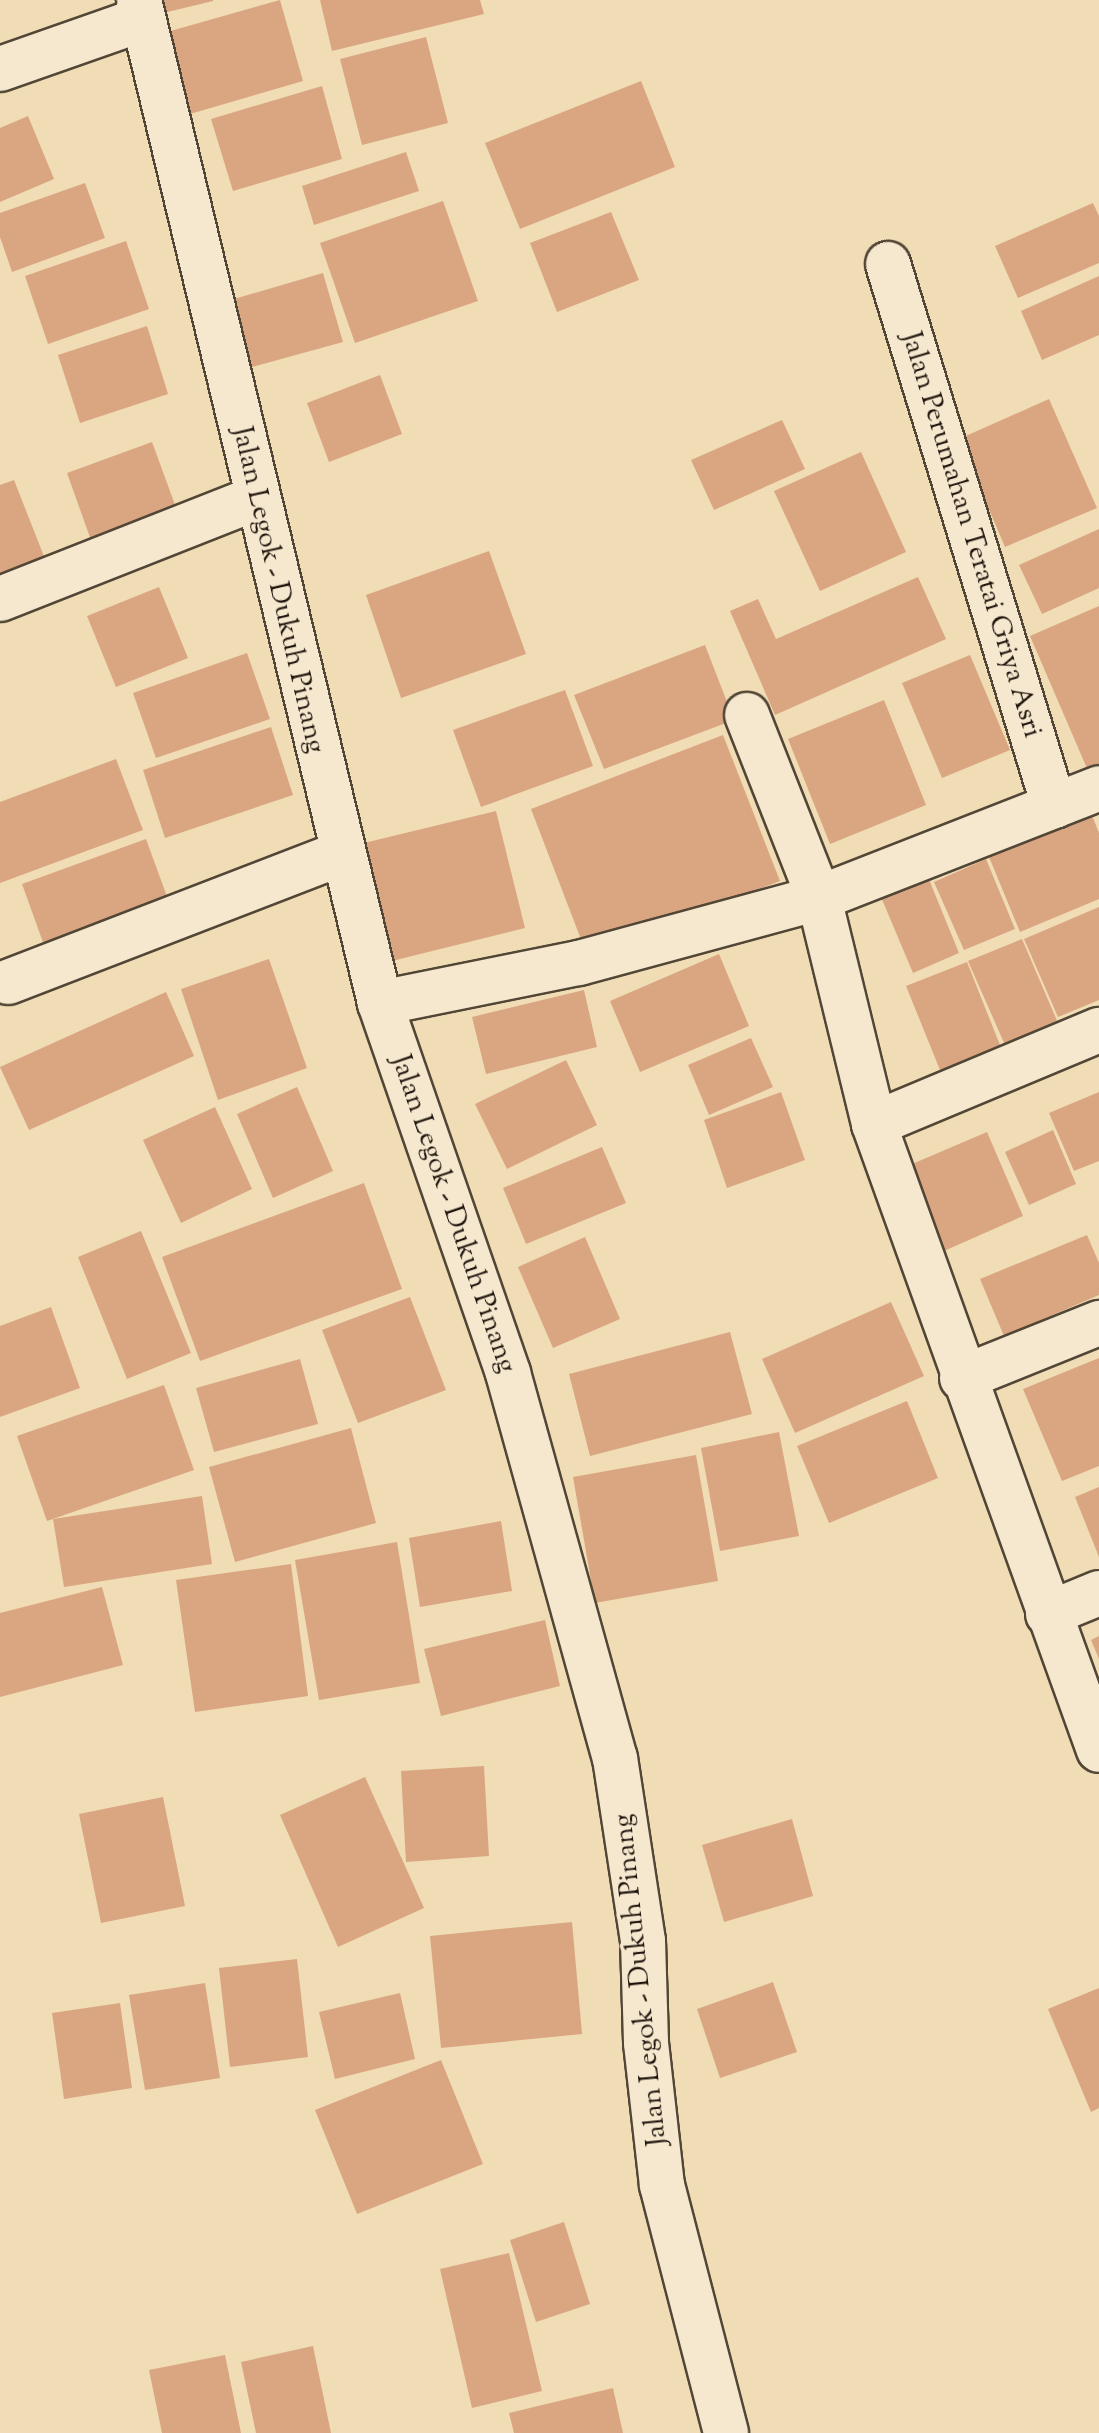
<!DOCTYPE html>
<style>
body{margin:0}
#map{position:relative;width:1099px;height:2433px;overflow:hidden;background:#f0dcb5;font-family:"Sorts Mill Goudy",serif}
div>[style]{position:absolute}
.building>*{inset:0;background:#daa682}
.roads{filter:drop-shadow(2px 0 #524636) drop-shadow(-2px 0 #524636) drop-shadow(0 2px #524636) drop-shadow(0 -2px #524636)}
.minor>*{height:44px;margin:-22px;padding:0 22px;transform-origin:22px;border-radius:22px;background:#f5e8cf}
.tertiary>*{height:44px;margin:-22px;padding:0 22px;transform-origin:22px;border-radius:22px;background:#f5e8cf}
span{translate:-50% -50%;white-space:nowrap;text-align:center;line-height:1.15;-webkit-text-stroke:7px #f5e8cf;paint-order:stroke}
.street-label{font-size:28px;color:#1e140c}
</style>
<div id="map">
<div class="building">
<div style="clip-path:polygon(152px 0,213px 0,213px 1px,155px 15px)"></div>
<div style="clip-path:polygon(280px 0,303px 81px,183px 116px,160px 34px)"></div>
<div style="clip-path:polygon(320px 0,480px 0,484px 14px,332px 51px)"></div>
<div style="clip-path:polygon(426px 37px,448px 123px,362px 145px,340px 59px)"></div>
<div style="clip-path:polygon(641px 81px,675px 167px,520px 229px,485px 143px)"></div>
<div style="clip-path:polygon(322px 86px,342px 159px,233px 191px,211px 119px)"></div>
<div style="clip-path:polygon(28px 116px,54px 179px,0 202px,0 128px)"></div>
<div style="clip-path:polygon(406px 152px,419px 191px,314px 225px,302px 186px)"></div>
<div style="clip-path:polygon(85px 183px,105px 238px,12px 272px,0 237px,0 213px)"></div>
<div style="clip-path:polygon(443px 201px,478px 301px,355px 343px,320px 243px)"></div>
<div style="clip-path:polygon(1093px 203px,1099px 216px,1099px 263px,1018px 298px,995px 246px)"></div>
<div style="clip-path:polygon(611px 212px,639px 280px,557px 312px,530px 243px)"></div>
<div style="clip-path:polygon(126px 241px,149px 309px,48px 344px,25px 276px)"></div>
<div style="clip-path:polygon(323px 273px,343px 342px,252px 367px,234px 299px)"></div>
<div style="clip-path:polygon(1099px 276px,1099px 335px,1042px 360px,1021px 311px)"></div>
<div style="clip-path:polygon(147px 326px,168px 394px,80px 423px,58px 355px)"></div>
<div style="clip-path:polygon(380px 375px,402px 434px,329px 462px,307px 403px)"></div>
<div style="clip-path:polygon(1049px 399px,1097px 508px,1005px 547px,959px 439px)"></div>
<div style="clip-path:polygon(782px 420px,805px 469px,714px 510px,691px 460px)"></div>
<div style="clip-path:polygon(152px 442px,178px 513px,92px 543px,67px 473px)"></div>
<div style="clip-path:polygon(861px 452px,906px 552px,820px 591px,774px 491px)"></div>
<div style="clip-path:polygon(14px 480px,47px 564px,0 581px,0 485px)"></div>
<div style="clip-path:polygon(1099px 529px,1099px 588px,1042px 614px,1019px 565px)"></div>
<div style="clip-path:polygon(489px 551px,526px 654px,401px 698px,366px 595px)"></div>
<div style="clip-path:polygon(918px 577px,946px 639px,775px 715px,730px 611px,758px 599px,776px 639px)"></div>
<div style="clip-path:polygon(159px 587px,188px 658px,116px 687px,87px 616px)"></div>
<div style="clip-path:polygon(1099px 606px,1099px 769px,1089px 773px,1030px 636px)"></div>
<div style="clip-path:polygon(705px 645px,734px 720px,604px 769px,574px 695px)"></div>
<div style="clip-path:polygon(247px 653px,270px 719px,156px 758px,133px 693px)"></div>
<div style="clip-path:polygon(970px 655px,1010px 750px,942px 778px,902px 683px)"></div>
<div style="clip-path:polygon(565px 690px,593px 766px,481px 807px,453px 730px)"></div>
<div style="clip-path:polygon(884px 700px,926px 805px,830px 844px,788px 739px)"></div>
<div style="clip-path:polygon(271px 727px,293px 795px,165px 838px,143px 770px)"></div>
<div style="clip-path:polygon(723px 735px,780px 881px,587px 955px,531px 809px)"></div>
<div style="clip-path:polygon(116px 759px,143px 830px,0 883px,0 802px)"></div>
<div style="clip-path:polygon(1090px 810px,1099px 833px,1099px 899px,1020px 932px,987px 852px)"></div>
<div style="clip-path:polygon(496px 811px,525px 928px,392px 961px,364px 843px)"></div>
<div style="clip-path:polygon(146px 839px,173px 913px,49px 959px,22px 884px)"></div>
<div style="clip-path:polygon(986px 859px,1015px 929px,964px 950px,934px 882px)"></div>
<div style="clip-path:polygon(928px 877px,959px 953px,913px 973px,881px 897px)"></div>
<div style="clip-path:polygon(1099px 907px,1099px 1000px,1058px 1017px,1024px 939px)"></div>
<div style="clip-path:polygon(1022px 939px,1058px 1023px,1005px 1045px,968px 961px)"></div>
<div style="clip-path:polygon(719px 954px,749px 1026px,640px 1072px,610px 1001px)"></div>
<div style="clip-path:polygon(269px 959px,307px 1068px,218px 1100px,181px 989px)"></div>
<div style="clip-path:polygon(967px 962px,1000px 1045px,940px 1070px,906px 986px)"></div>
<div style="clip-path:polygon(584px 990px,597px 1047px,486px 1074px,472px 1017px)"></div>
<div style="clip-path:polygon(166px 992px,194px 1056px,29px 1130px,0 1067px)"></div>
<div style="clip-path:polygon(751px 1038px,773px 1087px,709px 1115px,688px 1065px)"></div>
<div style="clip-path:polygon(566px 1060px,597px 1125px,507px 1169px,475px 1104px)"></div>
<div style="clip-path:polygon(297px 1087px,333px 1171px,273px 1198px,237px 1114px)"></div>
<div style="clip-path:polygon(781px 1092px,805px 1160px,727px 1188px,704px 1120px)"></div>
<div style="clip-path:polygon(1099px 1092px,1099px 1161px,1074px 1171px,1049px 1113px)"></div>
<div style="clip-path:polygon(215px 1107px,252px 1189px,181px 1223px,143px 1140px)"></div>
<div style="clip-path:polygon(1053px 1130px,1076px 1184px,1029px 1205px,1005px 1152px)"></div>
<div style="clip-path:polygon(987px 1132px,1023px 1216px,935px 1255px,898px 1170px)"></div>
<div style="clip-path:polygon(602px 1147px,626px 1203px,526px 1244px,503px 1188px)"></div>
<div style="clip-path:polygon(364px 1183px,402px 1289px,200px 1361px,162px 1257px)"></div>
<div style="clip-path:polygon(141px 1231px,191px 1353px,127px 1379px,78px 1257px)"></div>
<div style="clip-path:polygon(1087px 1235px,1099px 1263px,1099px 1295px,1004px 1336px,980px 1279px)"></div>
<div style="clip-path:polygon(585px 1237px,620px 1319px,553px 1348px,518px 1267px)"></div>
<div style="clip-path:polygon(410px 1297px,446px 1390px,358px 1423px,322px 1330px)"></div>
<div style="clip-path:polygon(891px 1302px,924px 1376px,795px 1433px,762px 1359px)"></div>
<div style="clip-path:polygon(51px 1307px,80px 1388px,0 1417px,0 1326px)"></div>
<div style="clip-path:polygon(730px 1332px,752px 1414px,590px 1456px,569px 1374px)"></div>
<div style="clip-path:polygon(1099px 1358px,1099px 1466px,1062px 1481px,1023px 1389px)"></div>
<div style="clip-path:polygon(300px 1359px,318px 1424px,214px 1452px,196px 1388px)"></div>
<div style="clip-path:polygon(164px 1385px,194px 1470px,47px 1521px,17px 1436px)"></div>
<div style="clip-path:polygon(907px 1401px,938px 1478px,829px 1523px,797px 1446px)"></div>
<div style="clip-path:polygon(351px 1428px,376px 1523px,235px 1562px,209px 1467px)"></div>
<div style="clip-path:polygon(779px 1432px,799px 1536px,720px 1551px,701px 1448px)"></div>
<div style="clip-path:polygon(696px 1455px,718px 1581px,595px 1603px,573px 1477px)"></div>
<div style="clip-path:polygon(1099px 1487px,1099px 1557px,1075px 1497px)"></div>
<div style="clip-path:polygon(202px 1496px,212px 1564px,64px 1587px,53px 1519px)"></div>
<div style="clip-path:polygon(501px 1521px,512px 1591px,420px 1607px,409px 1538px)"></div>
<div style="clip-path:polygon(397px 1542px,420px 1683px,319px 1700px,295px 1560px)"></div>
<div style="clip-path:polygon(291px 1564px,308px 1696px,195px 1712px,176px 1580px)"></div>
<div style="clip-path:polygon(102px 1587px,123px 1665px,0 1697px,0 1613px)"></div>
<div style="clip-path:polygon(545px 1620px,560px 1686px,441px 1716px,424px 1649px)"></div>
<div style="clip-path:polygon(1099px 1636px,1099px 1659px,1091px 1640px)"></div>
<div style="clip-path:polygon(484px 1766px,489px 1856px,406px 1862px,401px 1771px)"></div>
<div style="clip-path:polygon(365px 1777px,424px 1908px,338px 1947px,280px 1815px)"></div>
<div style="clip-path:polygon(163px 1797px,185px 1906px,101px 1923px,79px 1814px)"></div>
<div style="clip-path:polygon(792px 1819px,813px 1896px,724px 1922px,702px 1845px)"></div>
<div style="clip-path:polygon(572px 1922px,582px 2034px,441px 2048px,430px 1936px)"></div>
<div style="clip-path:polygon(297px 1959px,308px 2057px,230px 2067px,219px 1968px)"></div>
<div style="clip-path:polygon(773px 1982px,797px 2052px,720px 2078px,697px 2009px)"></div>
<div style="clip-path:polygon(205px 1983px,220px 2078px,145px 2090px,129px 1995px)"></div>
<div style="clip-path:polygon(1099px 1988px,1099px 2108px,1091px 2112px,1048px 2009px)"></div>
<div style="clip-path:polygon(400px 1993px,415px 2059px,335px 2079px,319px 2012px)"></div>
<div style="clip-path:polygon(120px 2003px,132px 2088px,64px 2099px,52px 2013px)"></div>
<div style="clip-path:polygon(441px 2060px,483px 2164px,357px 2214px,315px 2110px)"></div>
<div style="clip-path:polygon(564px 2222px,590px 2304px,536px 2322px,510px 2240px)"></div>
<div style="clip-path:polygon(509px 2253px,542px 2391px,472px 2408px,440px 2269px)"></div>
<div style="clip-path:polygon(313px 2346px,331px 2433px,256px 2433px,241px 2362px)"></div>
<div style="clip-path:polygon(225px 2355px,241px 2433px,162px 2433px,149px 2370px)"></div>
<div style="clip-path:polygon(613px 2388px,623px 2433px,514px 2433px,509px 2413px)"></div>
</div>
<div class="roads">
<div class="minor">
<div style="left:0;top:69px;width:151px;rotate:-19.3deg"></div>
<div style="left:888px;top:264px;width:567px;rotate:72.97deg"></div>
<div style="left:0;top:599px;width:275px;rotate:-21.5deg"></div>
<div style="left:747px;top:715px;width:197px;rotate:68.5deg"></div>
<div style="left:819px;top:898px;width:233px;rotate:76.3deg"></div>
<div style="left:874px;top:1124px;width:665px;rotate:70.23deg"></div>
<div style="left:8px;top:982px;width:358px;rotate:-21.1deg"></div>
<div style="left:380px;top:1003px;width:203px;rotate:-11.4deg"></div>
<div style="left:579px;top:963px;width:249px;rotate:-15.2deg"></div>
<div style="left:819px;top:898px;width:301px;rotate:-21.4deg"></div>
<div style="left:874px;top:1124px;width:244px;rotate:-22.7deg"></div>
<div style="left:962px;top:1378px;width:148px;rotate:-21.9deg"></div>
<div style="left:1048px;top:1614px;width:55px;rotate:-22.4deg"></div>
</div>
<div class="tertiary">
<div style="left:139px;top:0;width:1032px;rotate:76.49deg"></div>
<div style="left:380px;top:1003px;width:392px;rotate:70.9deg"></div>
<div style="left:508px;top:1373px;width:400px;rotate:74.5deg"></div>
<div style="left:615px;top:1758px;width:185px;rotate:81.3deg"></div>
<div style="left:643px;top:1941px;width:102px;rotate:88.3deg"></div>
<div style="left:646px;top:2043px;width:143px;rotate:83.6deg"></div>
<div style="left:662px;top:2185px;width:256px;rotate:75.5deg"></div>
</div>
</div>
<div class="street-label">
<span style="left:971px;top:535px;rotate:73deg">Jalan Perumahan Teratai Griya Asri</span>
<span style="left:278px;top:590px;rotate:77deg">Jalan Legok - Dukuh Pinang</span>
<span style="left:453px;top:1214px;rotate:71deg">Jalan Legok - Dukuh Pinang</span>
<span style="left:641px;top:1980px;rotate:-96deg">Jalan Legok - Dukuh Pinang</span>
</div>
</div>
